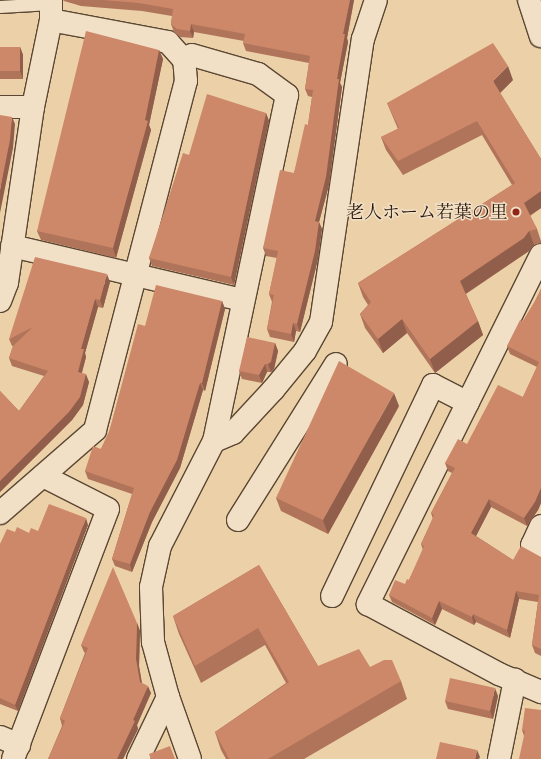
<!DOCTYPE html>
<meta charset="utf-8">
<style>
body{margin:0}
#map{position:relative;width:541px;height:759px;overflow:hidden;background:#ebd0a8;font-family:"EB Garamond","Noto Serif JP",serif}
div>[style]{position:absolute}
.roads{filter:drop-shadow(1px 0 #5a4733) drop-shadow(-1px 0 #5a4733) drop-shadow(0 1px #5a4733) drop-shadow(0 -1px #5a4733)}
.service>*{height:12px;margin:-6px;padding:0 6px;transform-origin:6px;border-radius:6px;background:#f2e0c6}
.minor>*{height:22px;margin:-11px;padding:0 11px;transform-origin:11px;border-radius:11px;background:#f2e0c6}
.wall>*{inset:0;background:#b0745a}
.shaded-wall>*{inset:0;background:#905e4a}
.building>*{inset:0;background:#cd8769}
.dots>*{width:11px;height:11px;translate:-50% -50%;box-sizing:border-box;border:2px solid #f2e0c6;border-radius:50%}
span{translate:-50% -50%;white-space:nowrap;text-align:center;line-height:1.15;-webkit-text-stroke:3px #f2e0c6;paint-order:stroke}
.poi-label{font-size:18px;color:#2a190c}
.right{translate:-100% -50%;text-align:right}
</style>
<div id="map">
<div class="roads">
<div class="service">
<div style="left:0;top:7px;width:51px;rotate:-3.4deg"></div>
</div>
<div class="minor">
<div style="left:529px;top:0;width:38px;rotate:72deg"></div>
<div style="left:184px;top:60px;width:9px;rotate:-32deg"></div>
<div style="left:192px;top:55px;width:69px;rotate:16.1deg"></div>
<div style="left:258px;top:74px;width:36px;rotate:36deg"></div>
<div style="left:287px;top:95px;width:354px;rotate:101.9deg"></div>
<div style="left:0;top:107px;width:33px"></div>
<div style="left:12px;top:246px;width:237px;rotate:13.2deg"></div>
<div style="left:541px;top:255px;width:390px;rotate:116.4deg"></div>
<div style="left:368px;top:604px;width:149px;rotate:28.1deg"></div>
<div style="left:499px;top:674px;width:46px;rotate:23.2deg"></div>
<div style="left:0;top:301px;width:19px;rotate:-69deg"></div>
<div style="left:7px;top:283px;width:178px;rotate:-81.6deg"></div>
<div style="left:33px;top:107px;width:89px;rotate:-78.3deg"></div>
<div style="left:51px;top:20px;width:20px;rotate:-90deg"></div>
<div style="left:0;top:513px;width:126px;rotate:-41.1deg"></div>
<div style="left:95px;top:430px;width:361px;rotate:-75.4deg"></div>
<div style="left:186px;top:81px;width:21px;rotate:-95deg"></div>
<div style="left:184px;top:60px;width:24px;rotate:-132deg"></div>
<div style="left:168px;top:42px;width:119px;rotate:-169.4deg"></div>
<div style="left:238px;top:520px;width:184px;rotate:-57.9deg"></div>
<div style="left:541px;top:526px;width:21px;rotate:115deg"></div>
<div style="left:532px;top:545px;width:10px;rotate:29deg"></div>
<div style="left:332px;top:596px;width:234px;rotate:-64.4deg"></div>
<div style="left:433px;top:385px;width:39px;rotate:27deg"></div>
<div style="left:0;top:737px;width:21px;rotate:23deg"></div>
<div style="left:13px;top:759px;width:267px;rotate:-69.2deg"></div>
<div style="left:108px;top:509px;width:73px;rotate:-153.1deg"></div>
<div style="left:138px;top:759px;width:69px;rotate:-64.2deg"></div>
<div style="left:190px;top:759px;width:66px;rotate:-109.5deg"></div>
<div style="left:168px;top:697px;width:57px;rotate:-105.3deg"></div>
<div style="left:153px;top:642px;width:55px;rotate:-92.1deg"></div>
<div style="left:151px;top:587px;width:42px;rotate:-77.6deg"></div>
<div style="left:160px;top:546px;width:118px;rotate:-62.8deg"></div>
<div style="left:214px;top:441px;width:21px;rotate:-23deg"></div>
<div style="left:233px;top:433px;width:59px;rotate:-47.1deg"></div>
<div style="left:273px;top:390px;width:50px;rotate:-50.6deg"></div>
<div style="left:305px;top:351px;width:33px;rotate:-61deg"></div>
<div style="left:321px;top:322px;width:286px;rotate:-81.6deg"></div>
<div style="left:363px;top:39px;width:41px;rotate:-71.6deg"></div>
<div style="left:499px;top:759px;width:81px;rotate:-78.6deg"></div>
</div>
</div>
<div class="wall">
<div style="clip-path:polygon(63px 0,354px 0,347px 38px,348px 42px,340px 83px,342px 87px,329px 185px,319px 222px,322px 229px,318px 259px,300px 332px,296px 331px,294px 342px,270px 337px,267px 329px,272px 302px,269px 294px,277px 258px,266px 256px,263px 248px,294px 173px,308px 125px,312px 97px,308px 96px,305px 89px,309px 63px,246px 51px,243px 43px,244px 41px,194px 32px,193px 38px,180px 37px,174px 32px,171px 24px,172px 16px,142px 11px,81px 6px,64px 1px)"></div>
<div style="clip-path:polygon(0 47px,20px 47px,23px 55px,23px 79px,0 79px)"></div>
<div style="clip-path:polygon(159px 50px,163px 59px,149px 125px,151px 130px,116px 258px,41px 240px,37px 231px)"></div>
<div style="clip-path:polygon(513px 80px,500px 93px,541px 159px,541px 208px,530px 216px,537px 229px,541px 241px,541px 243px,534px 245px,529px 251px,466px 294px,478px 321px,483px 335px,435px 373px,407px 333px,383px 353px,365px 328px,360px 314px,368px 305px,363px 297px,358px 283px,512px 185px,482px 135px,403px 175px,386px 150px,381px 137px,398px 129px,387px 103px)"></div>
<div style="clip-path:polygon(266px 113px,269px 121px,234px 285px,152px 266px,149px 258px,189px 155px)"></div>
<div style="clip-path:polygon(110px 282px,103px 308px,98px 307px,85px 353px,86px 357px,82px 373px,89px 382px,83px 405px,72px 420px,0 492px,0 391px,19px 411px,44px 376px,12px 366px,9px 358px,13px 346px,12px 346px,9px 339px)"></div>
<div style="clip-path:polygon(541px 289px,541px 503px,538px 510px,527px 526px,491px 507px,476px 536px,513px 560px,541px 557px,541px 656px,535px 653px,532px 645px,538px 602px,519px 599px,510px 638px,476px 622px,474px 625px,442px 609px,435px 625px,392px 602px,389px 595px,405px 584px,409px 580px,423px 550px,421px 544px,433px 519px,431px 513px,452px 473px,448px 471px,445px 463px,523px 397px,537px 367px,510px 354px,507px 346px,523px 321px,534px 303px)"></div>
<div style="clip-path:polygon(222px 301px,225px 309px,205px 391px,203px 390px,180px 468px,152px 522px,132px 572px,115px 566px,112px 559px,132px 494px,88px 479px,85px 471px,101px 449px,109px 432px,145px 326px)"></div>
<div style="clip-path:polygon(275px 343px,278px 351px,274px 369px,271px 372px,267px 372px,262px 383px,242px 379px,239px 371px)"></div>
<div style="clip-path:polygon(399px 406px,328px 534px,281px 511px,276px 498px)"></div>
<div style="clip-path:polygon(88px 525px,18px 711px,0 704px,0 544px,15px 532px,29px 533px)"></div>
<div style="clip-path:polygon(259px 565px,318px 666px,370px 667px,401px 681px,407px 699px,304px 759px,226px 759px,221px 750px,215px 732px,286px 683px,265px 645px,201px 683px,179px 634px,173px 616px)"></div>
<div style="clip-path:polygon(137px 623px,140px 631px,139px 666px,142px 683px,151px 693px,137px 725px,138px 729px,123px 759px,48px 759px,62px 726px,60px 718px,85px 653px,84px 652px,81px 645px)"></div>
<div style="clip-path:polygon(498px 696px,493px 719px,448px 709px,445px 701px)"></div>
<div style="clip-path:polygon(541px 710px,524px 736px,522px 730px)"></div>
</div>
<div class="shaded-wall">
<div style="clip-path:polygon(350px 0,354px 0,347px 38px,348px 42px,340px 83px,342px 87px,329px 185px,319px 222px,322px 229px,318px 259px,300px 332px,297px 324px,337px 79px,343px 34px)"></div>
<div style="clip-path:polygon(191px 24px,194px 32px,193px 38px,190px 31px)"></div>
<div style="clip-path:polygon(20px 47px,23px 55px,23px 79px,20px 71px)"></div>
<div style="clip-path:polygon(159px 50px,163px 59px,149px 125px,151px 130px,116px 258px,113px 248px,145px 120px)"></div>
<div style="clip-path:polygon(508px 66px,513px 80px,498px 95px,493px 81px)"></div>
<div style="clip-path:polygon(266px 113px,269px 121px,234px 285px,231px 277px)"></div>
<div style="clip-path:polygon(12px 117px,15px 124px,13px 148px,0 213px,0 190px)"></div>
<div style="clip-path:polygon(541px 191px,541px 208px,529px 216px,524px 203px)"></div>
<div style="clip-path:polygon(529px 231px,534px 245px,529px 251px,465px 294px,460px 281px)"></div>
<div style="clip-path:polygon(107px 274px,110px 282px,103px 308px,100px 300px)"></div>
<div style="clip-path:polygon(95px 299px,98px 307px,85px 353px,86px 357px,80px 379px,78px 372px,81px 349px)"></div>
<div style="clip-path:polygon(222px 301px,225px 309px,205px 391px,202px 383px)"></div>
<div style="clip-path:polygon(402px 319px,407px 333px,383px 353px,378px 339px)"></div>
<div style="clip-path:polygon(478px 321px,483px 335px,435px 373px,430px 359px)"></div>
<div style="clip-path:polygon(293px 323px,296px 331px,294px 342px,291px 334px)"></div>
<div style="clip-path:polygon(275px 343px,278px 351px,274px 369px,271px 372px,268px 364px)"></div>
<div style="clip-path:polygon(265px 364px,267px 372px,262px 383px,259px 375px)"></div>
<div style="clip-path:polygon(86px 374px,89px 382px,83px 405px,72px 420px,0 492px,0 481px)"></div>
<div style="clip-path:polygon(200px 383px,203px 390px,180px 468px,152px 522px,132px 572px,130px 564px)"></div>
<div style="clip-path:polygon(394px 393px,399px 406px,328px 534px,323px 520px)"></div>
<div style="clip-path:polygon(541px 488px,541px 503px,538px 510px,527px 526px,524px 518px)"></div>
<div style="clip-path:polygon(489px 499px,491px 507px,474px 540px,471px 533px)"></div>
<div style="clip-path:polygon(86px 518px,88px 525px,18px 711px,15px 705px)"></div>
<div style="clip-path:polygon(516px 591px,519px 599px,510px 638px,507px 630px)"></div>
<div style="clip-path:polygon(439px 601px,442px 609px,435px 625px,432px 618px)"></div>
<div style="clip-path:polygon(473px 614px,476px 622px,474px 625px,472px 617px)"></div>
<div style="clip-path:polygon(137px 623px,140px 631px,139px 666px,143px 690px,140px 682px,136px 659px)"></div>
<div style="clip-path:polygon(148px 686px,151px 693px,137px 725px,138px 729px,123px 759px,117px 759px,133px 720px)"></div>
<div style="clip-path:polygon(495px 688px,498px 696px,493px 719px,490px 711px)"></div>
<div style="clip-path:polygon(477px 750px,480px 757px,479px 759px,475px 759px)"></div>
</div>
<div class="building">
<div style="clip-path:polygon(103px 0,350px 0,343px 34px,345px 34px,337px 79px,339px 79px,326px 177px,315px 221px,319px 222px,315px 251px,297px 324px,293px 323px,291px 334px,267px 329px,274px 295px,269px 294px,278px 251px,263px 248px,280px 170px,294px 173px,305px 124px,308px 125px,313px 90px,305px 89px,310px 56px,243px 43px,245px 34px,191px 24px,190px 31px,177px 29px,171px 24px,173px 9px,139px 3px)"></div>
<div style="clip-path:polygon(86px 31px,159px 50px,145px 120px,148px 121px,113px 248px,37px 231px)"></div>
<div style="clip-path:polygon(493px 43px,508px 66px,493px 81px,541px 159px,541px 191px,524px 203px,537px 229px,529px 231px,524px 238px,460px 281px,478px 321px,430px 359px,402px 319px,378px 339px,360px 314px,371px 302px,358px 283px,515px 183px,477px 121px,398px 161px,381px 137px,399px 128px,387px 103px)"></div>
<div style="clip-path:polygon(0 47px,20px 47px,20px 71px,0 71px)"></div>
<div style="clip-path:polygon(207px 94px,266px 113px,231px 277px,149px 258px,183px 153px,189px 155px)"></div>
<div style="clip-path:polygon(0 115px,12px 117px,10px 140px,0 190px)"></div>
<div style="clip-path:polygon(35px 257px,107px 274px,100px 300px,95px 299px,81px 349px,84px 349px,78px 372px,86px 374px,80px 397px,69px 412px,0 481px,0 391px,19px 411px,48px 371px,9px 358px,13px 346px,33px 327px,9px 339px)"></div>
<div style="clip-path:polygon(156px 285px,222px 301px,202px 383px,200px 383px,177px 460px,149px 514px,130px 564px,112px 559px,134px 488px,85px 471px,93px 446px,101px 449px,109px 432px,138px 324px,145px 326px)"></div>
<div style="clip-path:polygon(541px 289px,541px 488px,535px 502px,524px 518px,489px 499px,471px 533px,513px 560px,521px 546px,541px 557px,541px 649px,532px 645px,539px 595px,516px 591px,507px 630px,473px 614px,472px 617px,439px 601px,432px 618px,389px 595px,395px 580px,405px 584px,407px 579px,409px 580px,424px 546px,421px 544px,434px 515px,431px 513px,455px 468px,445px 463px,458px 439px,467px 444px,498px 385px,523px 397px,539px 362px,507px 346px,520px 320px,523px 321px,534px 303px)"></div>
<div style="clip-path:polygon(247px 337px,275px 343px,271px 362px,268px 364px,265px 364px,259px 375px,239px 371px)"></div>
<div style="clip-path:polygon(339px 361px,394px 393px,323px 520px,276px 498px)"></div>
<div style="clip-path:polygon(49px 504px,86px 518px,15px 705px,0 698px,0 544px,7px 529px,15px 532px,17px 527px,29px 533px,31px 528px,38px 531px)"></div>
<div style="clip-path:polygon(259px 565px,318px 666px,359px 649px,370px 667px,384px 660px,392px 660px,401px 681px,268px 759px,229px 759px,215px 732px,289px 682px,258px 628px,195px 666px,173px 616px)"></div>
<div style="clip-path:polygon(113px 567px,137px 623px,136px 659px,140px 682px,148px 686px,133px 720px,135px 721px,117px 759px,48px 759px,65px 721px,60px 718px,88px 648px,81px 645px)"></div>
<div style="clip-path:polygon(450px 678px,495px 688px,490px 711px,445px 701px)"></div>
<div style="clip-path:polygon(525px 708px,541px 710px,541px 759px,519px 759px,525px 731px,522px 730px)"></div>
<div style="clip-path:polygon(440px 742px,477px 750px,475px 759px,436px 759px)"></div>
<div style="clip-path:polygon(170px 746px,175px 759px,151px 759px,149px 754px)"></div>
</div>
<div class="dots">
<div style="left:516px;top:212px;background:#8f2418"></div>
</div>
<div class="poi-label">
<span class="right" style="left:508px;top:212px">老人ホーム若葉の里</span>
</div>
</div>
